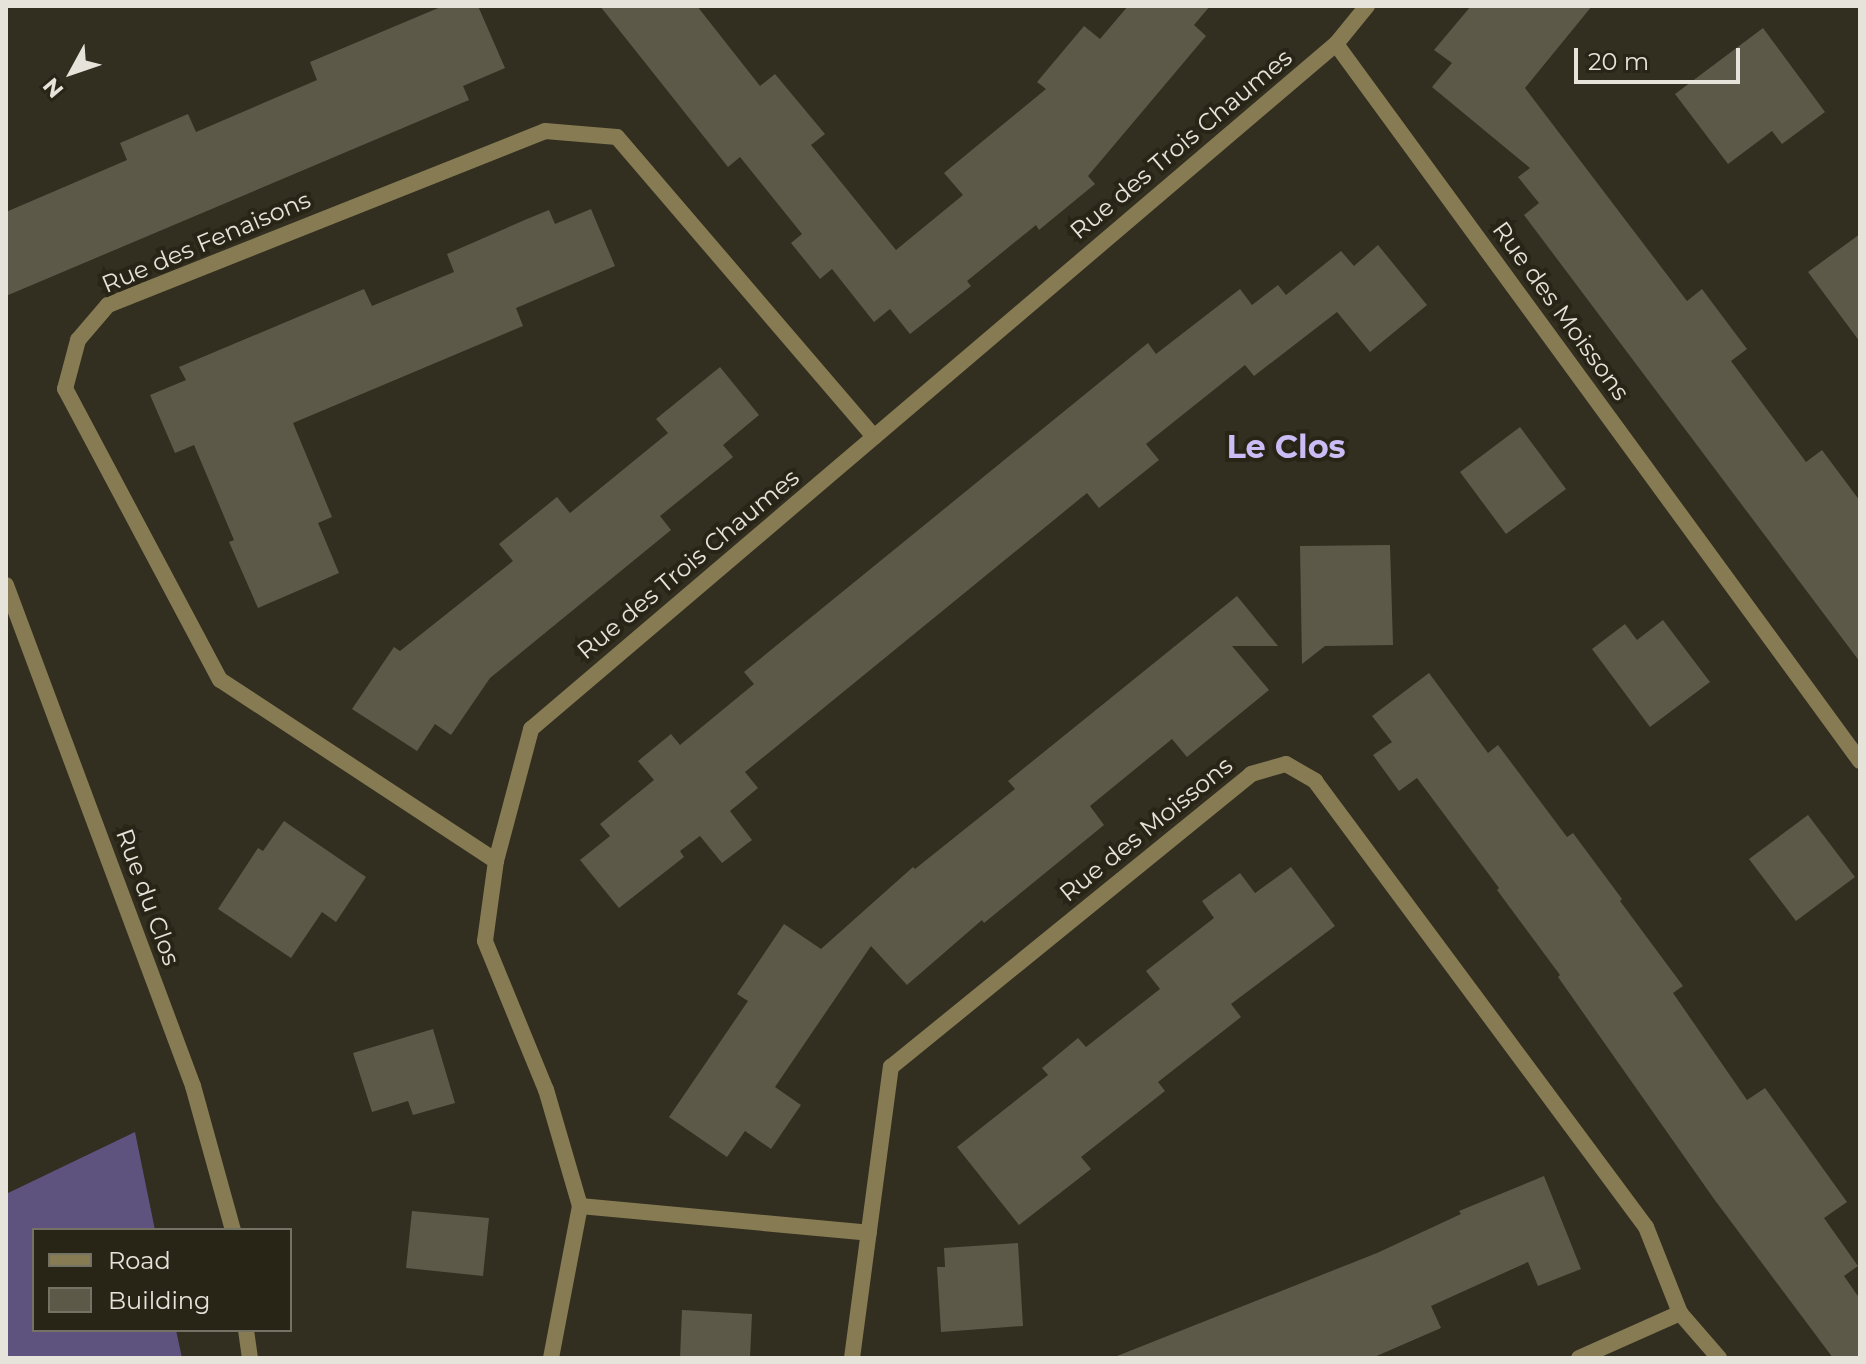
<!DOCTYPE html>
<style>
body{margin:0}
#map{position:relative;width:1866px;height:1364px;overflow:hidden;background:#322e20;font-family:Montserrat,sans-serif}
div>[style]{position:absolute}
.forest>*{inset:0;background:#5e537f}
.building>*{inset:0;background:#5d5949}
.minor>*{height:16px;margin:-8px;padding:0 8px;transform-origin:8px;border-radius:8px;background:#867b53}
span{translate:-50% -50%;white-space:nowrap;text-align:center;line-height:1.15;-webkit-text-stroke:8px #282517;paint-order:stroke}
.street-label{font-size:24px;color:#e5e3da}
.district-label{font-size:32px;color:#cabdf6;font-weight:700}
.frame{position:absolute;inset:0;border:8px solid #e5e3da;pointer-events:none}
.legend{position:absolute;left:32px;top:1228px;width:260px;height:104px;box-sizing:border-box;background:#282517;border:2px solid #747165;margin:0;padding:10px 14px;list-style:none;font-size:24px;color:#e5e3da}
.legend li{display:flex;align-items:center;gap:16px;height:40px}
.legend b{width:40px;border:2px solid #747165}
.north{position:absolute;left:32px;top:32px;width:80px;height:80px;-webkit-text-stroke:6px #282517;paint-order:stroke;rotate:230deg;font-size:22px;font-weight:700;line-height:32px;text-align:center;color:#e5e3da}
.north::after{content:'';display:block;margin:auto;width:28px;height:36px;background:#e5e3da;clip-path:polygon(50% 0,100% 100%,50% 72%,0 100%)}
.scale{position:absolute;left:1574px;top:48px;width:166px;height:36px;box-sizing:border-box;border:4px solid #e5e3da;border-top:0;padding-left:10px;font-size:24px;line-height:28px;white-space:nowrap;color:#e5e3da;-webkit-text-stroke:6px #282517;paint-order:stroke}
</style>
<div id="map">
<div class="forest">
<div style="clip-path:polygon(135px 1132px,155px 1230px,34px 1230px,34px 1330px,176px 1330px,182px 1358px,6px 1358px,6px 1194px)"></div>
</div>
<div class="building">
<div style="clip-path:polygon(443px 6px,478px 6px,505px 68px,463px 86px,469px 100px,6px 296px,6px 212px,127px 160px,120px 143px,188px 114px,196px 132px,317px 80px,310px 62px)"></div>
<div style="clip-path:polygon(600px 6px,697px 6px,760px 86px,775px 74px,825px 134px,811px 145px,896px 250px,963px 195px,944px 173px,1046px 89px,1037px 82px,1084px 26px,1100px 39px,1128px 6px,1210px 6px,1194px 25px,1206px 36px,1088px 176px,1095px 184px,1039px 230px,1036px 225px,967px 281px,971px 286px,910px 334px,890px 309px,874px 322px,832px 269px,820px 279px,791px 243px,802px 234px,740px 157px,728px 167px)"></div>
<div style="clip-path:polygon(1471px 6px,1592px 6px,1525px 88px,1687px 301px,1702px 289px,1747px 349px,1731px 361px,1806px 462px,1822px 450px,1860px 501px,1860px 662px,1524px 215px,1539px 203px,1518px 177px,1530px 168px,1432px 87px,1452px 63px,1434px 50px)"></div>
<div style="clip-path:polygon(1763px 28px,1825px 112px,1782px 144px,1772px 131px,1728px 164px,1675px 94px)"></div>
<div style="clip-path:polygon(591px 209px,615px 266px,516px 308px,523px 326px,293px 423px,332px 517px,318px 523px,339px 573px,258px 608px,229px 542px,234px 540px,194px 445px,175px 453px,150px 395px,186px 380px,179px 367px,364px 289px,372px 306px,454px 272px,447px 254px,527px 219px,549px 210px,555px 224px)"></div>
<div style="clip-path:polygon(1860px 234px,1860px 342px,1808px 272px)"></div>
<div style="clip-path:polygon(1378px 245px,1427px 305px,1370px 352px,1337px 312px,1254px 376px,1245px 365px,1146px 444px,1159px 460px,1099px 508px,1087px 493px,745px 772px,758px 788px,730px 811px,752px 840px,722px 863px,700px 836px,680px 851px,684px 857px,619px 908px,580px 860px,610px 836px,600px 824px,654px 780px,638px 761px,671px 734px,680px 745px,754px 684px,744px 672px,1148px 343px,1156px 354px,1240px 289px,1252px 305px,1278px 285px,1286px 295px,1341px 251px,1354px 266px)"></div>
<div style="clip-path:polygon(720px 367px,759px 415px,723px 445px,733px 457px,660px 516px,671px 530px,490px 678px,451px 735px,435px 724px,417px 751px,352px 709px,394px 647px,400px 651px,513px 561px,499px 544px,557px 497px,570px 513px,668px 433px,656px 419px)"></div>
<div style="clip-path:polygon(1520px 427px,1566px 489px,1506px 534px,1460px 472px)"></div>
<div style="clip-path:polygon(1390px 545px,1393px 645px,1325px 646px,1302px 664px,1300px 546px)"></div>
<div style="clip-path:polygon(1237px 596px,1278px 646px,1232px 646px,1269px 690px,1187px 757px,1172px 739px,1090px 806px,1104px 825px,984px 923px,982px 920px,907px 985px,871px 946px,775px 1087px,801px 1105px,771px 1149px,745px 1131px,727px 1157px,669px 1117px,748px 1001px,737px 994px,784px 924px,821px 949px,913px 867px,915px 869px,1015px 789px,1008px 781px)"></div>
<div style="clip-path:polygon(1663px 620px,1710px 682px,1650px 727px,1592px 649px,1625px 624px,1637px 640px)"></div>
<div style="clip-path:polygon(1429px 673px,1488px 753px,1498px 745px,1567px 837px,1573px 833px,1622px 899px,1620px 901px,1683px 986px,1673px 993px,1747px 1100px,1765px 1088px,1847px 1202px,1824px 1218px,1858px 1266px,1844px 1276px,1860px 1299px,1860px 1358px,1833px 1358px,1714px 1199px,1558px 977px,1560px 975px,1497px 890px,1499px 888px,1417px 778px,1399px 791px,1373px 755px,1392px 742px,1372px 716px)"></div>
<div style="clip-path:polygon(1808px 815px,1855px 877px,1796px 921px,1749px 859px)"></div>
<div style="clip-path:polygon(284px 821px,366px 877px,336px 922px,322px 912px,291px 958px,218px 909px,258px 848px,263px 851px)"></div>
<div style="clip-path:polygon(1291px 867px,1335px 926px,1231px 1004px,1241px 1017px,1158px 1082px,1165px 1091px,1081px 1157px,1091px 1169px,1019px 1225px,957px 1147px,1048px 1075px,1042px 1068px,1078px 1038px,1086px 1047px,1160px 989px,1146px 971px,1214px 918px,1202px 901px,1240px 873px,1255px 893px)"></div>
<div style="clip-path:polygon(433px 1029px,455px 1103px,413px 1115px,408px 1101px,372px 1112px,353px 1053px)"></div>
<div style="clip-path:polygon(1544px 1176px,1581px 1269px,1538px 1286px,1528px 1262px,1431px 1306px,1441px 1328px,1372px 1358px,1112px 1358px,1377px 1253px,1461px 1214px,1459px 1211px)"></div>
<div style="clip-path:polygon(412px 1211px,489px 1218px,483px 1276px,406px 1268px)"></div>
<div style="clip-path:polygon(1018px 1243px,1023px 1326px,941px 1332px,937px 1267px,945px 1267px,944px 1248px)"></div>
<div style="clip-path:polygon(682px 1310px,752px 1314px,750px 1358px,680px 1358px)"></div>
</div>
<div class="minor">
<div style="left:1336px;top:44px;width:888px;rotate:53.84deg"></div>
<div style="left:6px;top:585px;width:535px;rotate:69.53deg"></div>
<div style="left:193px;top:1086px;width:149px;rotate:74.5deg"></div>
<div style="left:496px;top:861px;width:330px;rotate:-146.7deg"></div>
<div style="left:220px;top:680px;width:330px;rotate:-118deg"></div>
<div style="left:65px;top:389px;width:51px;rotate:-75.1deg"></div>
<div style="left:78px;top:340px;width:46px;rotate:-49.4deg"></div>
<div style="left:108px;top:305px;width:470px;rotate:-21.7deg"></div>
<div style="left:545px;top:131px;width:72px;rotate:4.8deg"></div>
<div style="left:617px;top:137px;width:395px;rotate:49.4deg"></div>
<div style="left:580px;top:1206px;width:290px;rotate:5.3deg"></div>
<div style="left:246px;top:1330px;width:28px;rotate:82deg"></div>
<div style="left:551px;top:1358px;width:155px;rotate:-79.2deg"></div>
<div style="left:580px;top:1206px;width:121px;rotate:-106.3deg"></div>
<div style="left:546px;top:1090px;width:161px;rotate:-112.3deg"></div>
<div style="left:485px;top:941px;width:81px;rotate:-82.2deg"></div>
<div style="left:496px;top:861px;width:137px;rotate:-75.1deg"></div>
<div style="left:531px;top:729px;width:1057px;rotate:-40.4deg"></div>
<div style="left:1336px;top:44px;width:49px;rotate:-50.8deg"></div>
<div style="left:852px;top:1358px;width:294px;rotate:-82.4deg"></div>
<div style="left:891px;top:1067px;width:464px;rotate:-39.1deg"></div>
<div style="left:1251px;top:774px;width:36px;rotate:-16deg"></div>
<div style="left:1286px;top:764px;width:34px;rotate:30deg"></div>
<div style="left:1315px;top:781px;width:555px;rotate:53.42deg"></div>
<div style="left:1646px;top:1227px;width:92px;rotate:68.4deg"></div>
<div style="left:1680px;top:1313px;width:60px;rotate:49.1deg"></div>
<div style="left:1579px;top:1358px;width:111px;rotate:-24deg"></div>
</div>
<div class="street-label">
<span style="left:1181px;top:144px;rotate:-40deg">Rue des Trois Chaumes</span>
<span style="left:206px;top:242px;rotate:-23deg">Rue des Fenaisons</span>
<span style="left:1561px;top:311px;rotate:54deg">Rue des Moissons</span>
<span style="left:688px;top:564px;rotate:-40deg">Rue des Trois Chaumes</span>
<span style="left:1146px;top:829px;rotate:-39deg">Rue des Moissons</span>
<span style="left:148px;top:897px;rotate:70deg">Rue du Clos</span>
</div>
<div class="district-label">
<span style="left:1286px;top:447px">Le Clos</span>
</div>
<div class="frame"></div>
<ul class="legend">
<li><b style="height:10px;background:#867b53"></b>Road</li>
<li><b style="height:22px;background:#5d5949"></b>Building</li>
</ul>
<div class="north">N</div>
<div class="scale">20 m</div>
</div>
